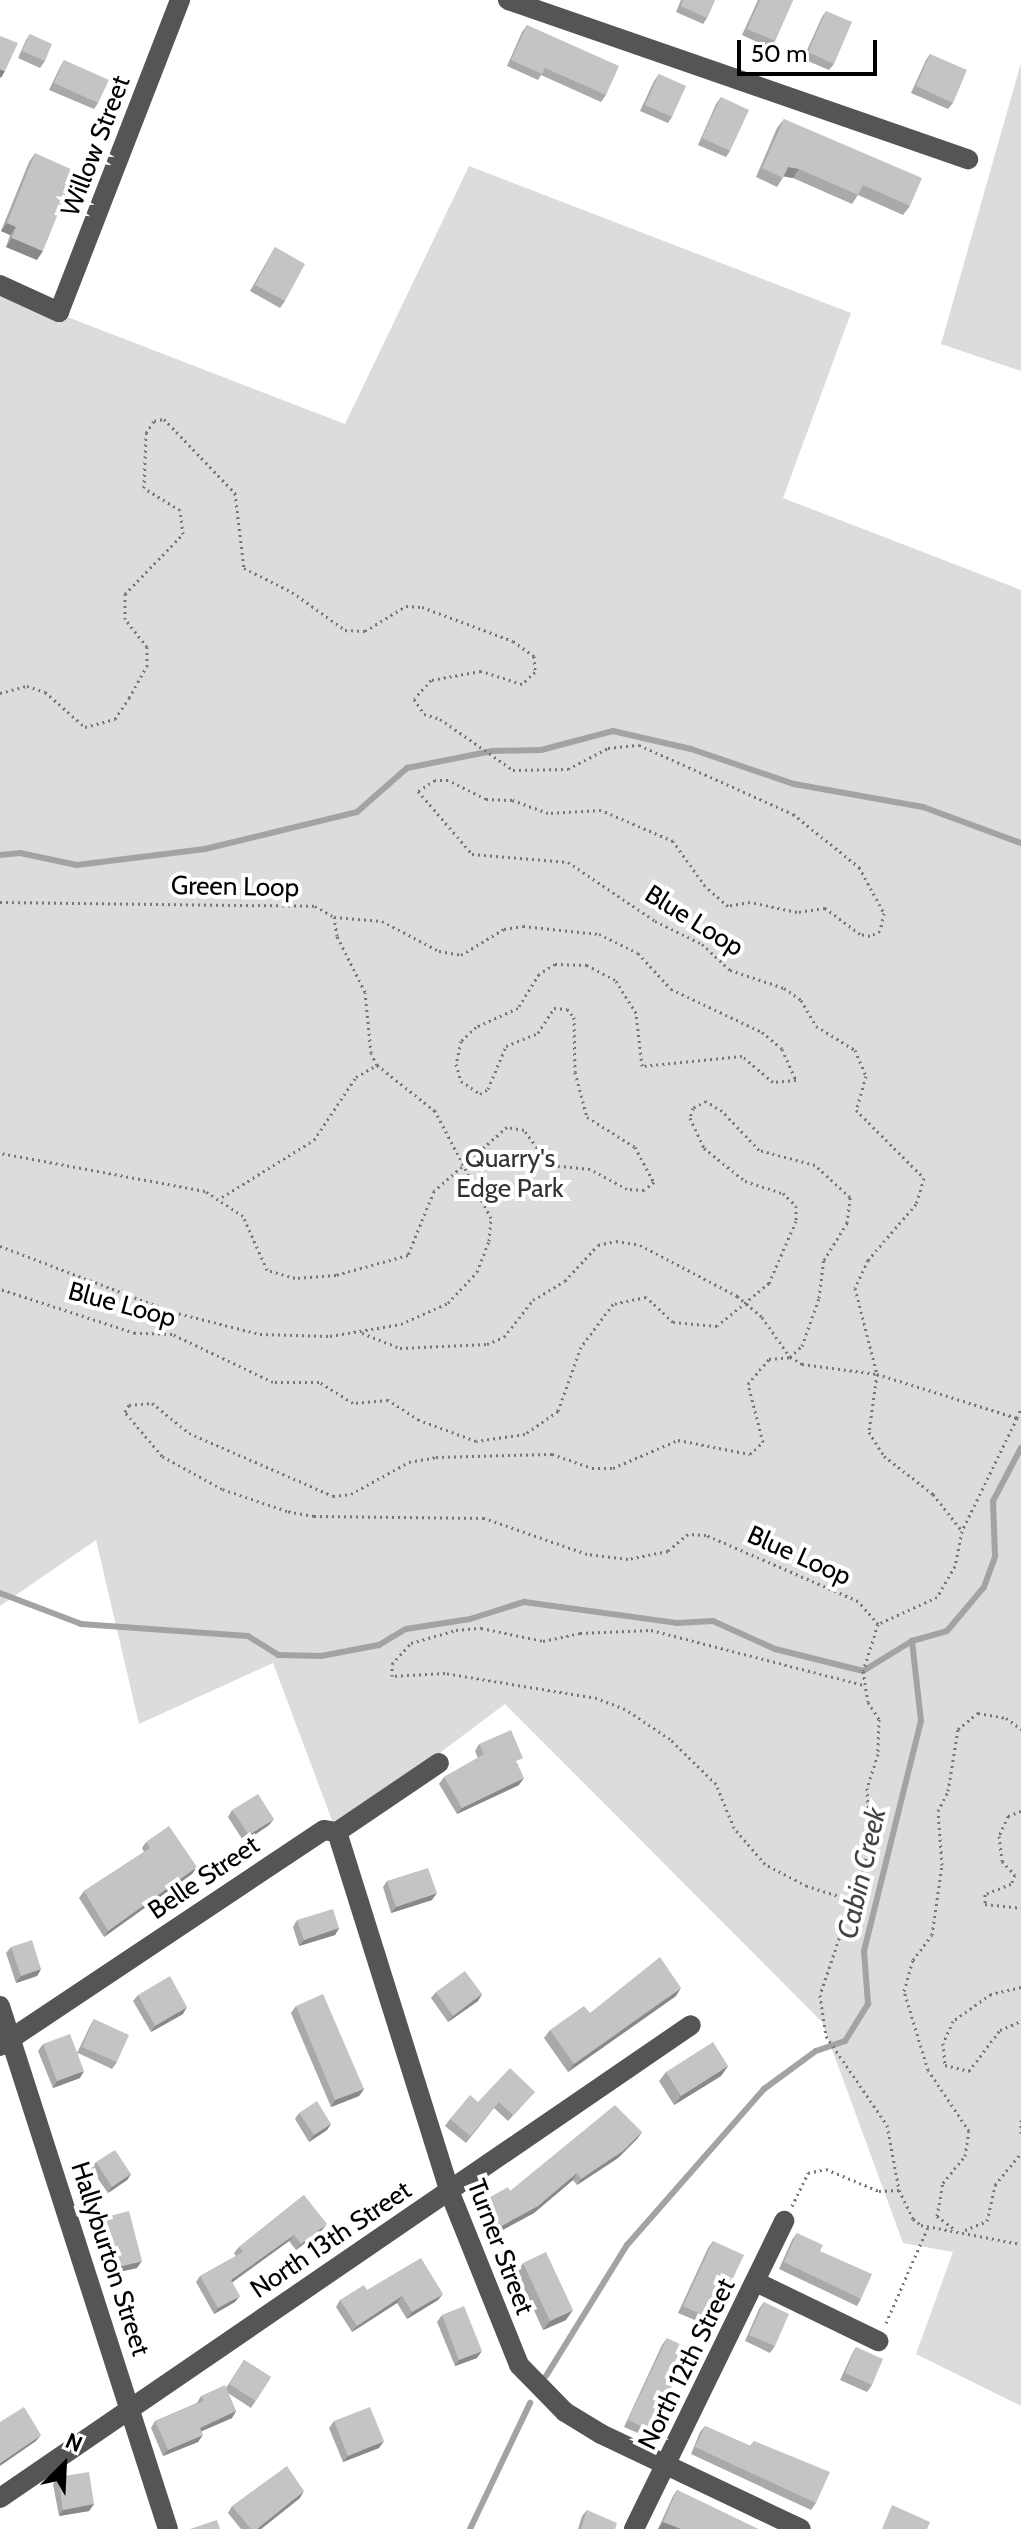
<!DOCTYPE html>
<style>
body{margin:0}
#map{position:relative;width:1021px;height:2529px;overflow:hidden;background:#fff;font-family:Cabin,sans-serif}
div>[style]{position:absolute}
.green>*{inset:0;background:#dcdcdc}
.stream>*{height:6px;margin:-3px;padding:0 3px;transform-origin:3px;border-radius:3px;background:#a3a3a3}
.path>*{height:3px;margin-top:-1.5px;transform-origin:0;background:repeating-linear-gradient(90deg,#777 0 2px,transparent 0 6px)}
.minor>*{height:20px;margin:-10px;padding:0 10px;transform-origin:10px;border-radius:10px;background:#555}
.wall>*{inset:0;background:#a9a9a9}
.shaded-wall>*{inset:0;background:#898989}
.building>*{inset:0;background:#c4c4c4}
span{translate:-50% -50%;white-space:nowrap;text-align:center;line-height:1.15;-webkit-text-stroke:8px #fff;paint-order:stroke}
.street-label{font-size:26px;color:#000}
.park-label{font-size:26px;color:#333}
.water-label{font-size:28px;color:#444;font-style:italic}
.north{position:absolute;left:24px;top:2425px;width:80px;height:80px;-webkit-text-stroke:6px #fff;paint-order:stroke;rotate:24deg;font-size:22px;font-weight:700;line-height:32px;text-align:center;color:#000}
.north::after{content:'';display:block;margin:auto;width:28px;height:36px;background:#000;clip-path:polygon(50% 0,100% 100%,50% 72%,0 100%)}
.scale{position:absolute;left:737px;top:40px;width:140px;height:36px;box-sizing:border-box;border:4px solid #000;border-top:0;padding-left:10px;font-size:24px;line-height:28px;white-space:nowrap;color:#000;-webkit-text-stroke:6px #fff;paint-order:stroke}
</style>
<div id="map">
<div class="green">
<div style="clip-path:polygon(1021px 63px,1021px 371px,941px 344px)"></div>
<div style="clip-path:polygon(469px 166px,851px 313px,783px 498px,1021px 590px,1021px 2406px,916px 2354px,953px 2252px,903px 2243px,822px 2022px,505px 1704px,336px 1831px,273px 1663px,139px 1724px,96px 1540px,0 1606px,0 291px,345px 424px)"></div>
</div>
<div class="stream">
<div style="left:0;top:855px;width:20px;rotate:-6deg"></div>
<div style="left:20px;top:853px;width:58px;rotate:11.9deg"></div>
<div style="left:77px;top:865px;width:129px;rotate:-7.1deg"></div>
<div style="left:205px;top:849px;width:156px;rotate:-13.7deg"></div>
<div style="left:357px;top:812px;width:67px;rotate:-41.3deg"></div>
<div style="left:407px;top:768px;width:87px;rotate:-11.3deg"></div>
<div style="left:492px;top:751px;width:49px;rotate:-1.2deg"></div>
<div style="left:541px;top:750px;width:74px;rotate:-14.8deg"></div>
<div style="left:613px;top:731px;width:80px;rotate:13deg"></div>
<div style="left:691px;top:749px;width:109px;rotate:18.8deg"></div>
<div style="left:794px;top:784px;width:131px;rotate:10.1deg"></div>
<div style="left:923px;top:807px;width:104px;rotate:20.2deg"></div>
<div style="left:0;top:1593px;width:87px;rotate:20.9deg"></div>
<div style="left:81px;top:1624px;width:167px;rotate:4.1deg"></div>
<div style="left:248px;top:1636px;width:36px;rotate:32deg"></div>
<div style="left:278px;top:1655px;width:43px;rotate:1.3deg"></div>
<div style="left:321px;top:1656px;width:59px;rotate:-10.7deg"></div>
<div style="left:379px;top:1645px;width:31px;rotate:-31deg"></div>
<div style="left:406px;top:1629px;width:65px;rotate:-8.9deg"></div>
<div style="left:470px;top:1619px;width:57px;rotate:-17.5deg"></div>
<div style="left:524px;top:1602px;width:154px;rotate:7.8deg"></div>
<div style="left:677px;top:1623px;width:36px;rotate:-3deg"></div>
<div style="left:713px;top:1621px;width:68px;rotate:24.3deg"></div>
<div style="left:775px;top:1649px;width:91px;rotate:14deg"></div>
<div style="left:863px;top:1671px;width:57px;rotate:-31.5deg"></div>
<div style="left:912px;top:1641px;width:36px;rotate:-16deg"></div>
<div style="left:947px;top:1631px;width:57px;rotate:-49.9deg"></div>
<div style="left:984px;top:1587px;width:33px;rotate:-70deg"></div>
<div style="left:995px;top:1556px;width:55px;rotate:-92.1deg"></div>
<div style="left:993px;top:1501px;width:60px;rotate:-62.2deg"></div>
<div style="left:546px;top:2376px;width:154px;rotate:-58.3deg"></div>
<div style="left:627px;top:2245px;width:208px;rotate:-48.7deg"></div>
<div style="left:764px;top:2089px;width:64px;rotate:-36.2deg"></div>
<div style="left:816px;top:2051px;width:31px;rotate:-19deg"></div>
<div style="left:845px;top:2041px;width:44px;rotate:-58.1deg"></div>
<div style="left:868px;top:2004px;width:53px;rotate:-94.3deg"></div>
<div style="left:864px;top:1951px;width:237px;rotate:-76.1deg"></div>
<div style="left:921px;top:1721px;width:81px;rotate:-96.4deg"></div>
<div style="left:470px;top:2529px;width:140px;rotate:-64.5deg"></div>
</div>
<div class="path">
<div style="left:0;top:693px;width:28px;rotate:-15deg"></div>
<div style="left:27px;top:686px;width:19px;rotate:18deg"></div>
<div style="left:45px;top:692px;width:53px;rotate:41.2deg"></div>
<div style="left:85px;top:727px;width:31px;rotate:-15deg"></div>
<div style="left:115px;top:719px;width:25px;rotate:-56deg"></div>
<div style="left:129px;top:698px;width:37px;rotate:-61deg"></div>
<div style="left:147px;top:666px;width:19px;rotate:-90deg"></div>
<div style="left:147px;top:647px;width:36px;rotate:-128deg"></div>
<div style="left:125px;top:619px;width:25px;rotate:-90deg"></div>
<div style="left:125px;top:594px;width:83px;rotate:-46deg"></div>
<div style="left:183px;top:534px;width:24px;rotate:-97deg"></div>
<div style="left:180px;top:510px;width:42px;rotate:-148.6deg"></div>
<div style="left:144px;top:488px;width:55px;rotate:-87.9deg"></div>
<div style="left:146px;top:433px;width:14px;rotate:-56deg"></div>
<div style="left:154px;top:421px;width:10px;rotate:-11deg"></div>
<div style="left:164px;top:419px;width:103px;rotate:46.2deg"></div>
<div style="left:235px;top:493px;width:76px;rotate:83.2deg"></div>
<div style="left:244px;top:568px;width:54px;rotate:26.6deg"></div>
<div style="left:292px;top:592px;width:65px;rotate:35.6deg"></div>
<div style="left:345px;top:630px;width:20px;rotate:3deg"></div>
<div style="left:365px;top:631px;width:48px;rotate:-31.4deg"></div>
<div style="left:406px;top:606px;width:16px;rotate:4deg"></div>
<div style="left:422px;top:607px;width:97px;rotate:20.5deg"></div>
<div style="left:513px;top:641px;width:26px;rotate:36deg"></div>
<div style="left:534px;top:656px;width:16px;rotate:86deg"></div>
<div style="left:535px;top:672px;width:18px;rotate:137deg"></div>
<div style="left:522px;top:684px;width:43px;rotate:-162.4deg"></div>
<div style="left:481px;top:671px;width:51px;rotate:169.8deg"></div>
<div style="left:431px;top:680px;width:25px;rotate:132deg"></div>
<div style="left:414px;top:699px;width:18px;rotate:56deg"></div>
<div style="left:424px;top:714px;width:17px;rotate:17deg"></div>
<div style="left:440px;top:719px;width:89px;rotate:34.9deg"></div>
<div style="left:513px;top:770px;width:55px;rotate:-1deg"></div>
<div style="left:568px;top:769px;width:45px;rotate:-27.7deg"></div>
<div style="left:608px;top:748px;width:31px;rotate:-6deg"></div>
<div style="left:639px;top:745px;width:169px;rotate:24.1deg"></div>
<div style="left:793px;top:814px;width:85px;rotate:38.8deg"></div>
<div style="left:859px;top:867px;width:52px;rotate:61.5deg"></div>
<div style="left:884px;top:913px;width:18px;rotate:103deg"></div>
<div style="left:880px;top:931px;width:11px;rotate:153deg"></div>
<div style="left:870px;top:936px;width:10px;rotate:-169deg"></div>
<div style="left:860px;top:934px;width:44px;rotate:-143.4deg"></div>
<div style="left:825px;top:908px;width:28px;rotate:172deg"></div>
<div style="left:797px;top:912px;width:48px;rotate:-168deg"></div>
<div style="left:750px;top:902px;width:22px;rotate:170deg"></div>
<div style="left:728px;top:906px;width:30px;rotate:-139deg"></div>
<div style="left:705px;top:886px;width:55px;rotate:-125.4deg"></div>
<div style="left:673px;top:841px;width:78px;rotate:-156.7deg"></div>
<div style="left:601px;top:810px;width:53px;rotate:176.8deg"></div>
<div style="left:548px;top:813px;width:38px;rotate:-160deg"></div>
<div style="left:512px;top:800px;width:26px;rotate:-178deg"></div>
<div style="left:486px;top:799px;width:42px;rotate:-153.4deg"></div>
<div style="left:448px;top:780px;width:13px;rotate:180deg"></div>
<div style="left:435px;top:780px;width:20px;rotate:147deg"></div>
<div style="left:418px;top:791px;width:83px;rotate:49.4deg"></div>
<div style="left:472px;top:854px;width:96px;rotate:4.8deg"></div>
<div style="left:568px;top:862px;width:105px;rotate:34.1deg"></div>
<div style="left:655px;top:921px;width:52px;rotate:26.1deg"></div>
<div style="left:702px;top:944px;width:38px;rotate:43deg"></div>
<div style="left:730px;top:970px;width:57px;rotate:18.4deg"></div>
<div style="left:784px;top:988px;width:21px;rotate:35deg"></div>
<div style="left:801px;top:1000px;width:30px;rotate:60deg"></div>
<div style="left:816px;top:1026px;width:46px;rotate:31.6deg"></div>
<div style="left:855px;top:1050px;width:28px;rotate:67deg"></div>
<div style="left:866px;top:1076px;width:35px;rotate:106deg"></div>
<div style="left:856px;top:1110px;width:96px;rotate:45deg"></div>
<div style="left:924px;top:1178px;width:27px;rotate:107deg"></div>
<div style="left:916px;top:1204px;width:74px;rotate:130.6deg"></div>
<div style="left:868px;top:1260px;width:31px;rotate:115deg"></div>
<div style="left:855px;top:1288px;width:89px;rotate:75.7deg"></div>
<div style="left:877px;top:1374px;width:59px;rotate:97.9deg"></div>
<div style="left:869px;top:1432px;width:28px;rotate:58deg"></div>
<div style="left:884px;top:1456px;width:62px;rotate:37.8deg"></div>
<div style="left:933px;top:1494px;width:47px;rotate:51.9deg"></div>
<div style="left:962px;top:1531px;width:36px;rotate:101deg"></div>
<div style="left:955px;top:1566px;width:36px;rotate:120deg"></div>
<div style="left:937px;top:1597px;width:65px;rotate:155.4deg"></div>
<div style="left:878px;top:1624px;width:30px;rotate:-131deg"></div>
<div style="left:858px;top:1601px;width:166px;rotate:-156.5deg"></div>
<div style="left:706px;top:1535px;width:18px;rotate:-177deg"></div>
<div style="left:688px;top:1534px;width:26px;rotate:140deg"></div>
<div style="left:668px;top:1551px;width:41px;rotate:168.7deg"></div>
<div style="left:628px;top:1559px;width:41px;rotate:-173deg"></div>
<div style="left:587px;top:1554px;width:109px;rotate:-160.7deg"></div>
<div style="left:484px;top:1518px;width:170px;rotate:-179.3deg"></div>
<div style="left:314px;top:1516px;width:27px;rotate:-170deg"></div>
<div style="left:287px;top:1511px;width:69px;rotate:-161.3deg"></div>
<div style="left:222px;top:1489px;width:68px;rotate:-151.2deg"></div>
<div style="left:162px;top:1456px;width:57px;rotate:-130.1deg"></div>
<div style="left:125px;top:1412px;width:8px;rotate:-60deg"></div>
<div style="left:129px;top:1405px;width:23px;rotate:-5deg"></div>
<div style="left:152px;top:1403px;width:48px;rotate:39deg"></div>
<div style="left:189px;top:1433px;width:157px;rotate:23.6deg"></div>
<div style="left:333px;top:1496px;width:18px;rotate:-6deg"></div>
<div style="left:351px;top:1494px;width:66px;rotate:-28.9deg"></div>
<div style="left:409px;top:1462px;width:27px;rotate:-10deg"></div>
<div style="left:436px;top:1457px;width:116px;rotate:-1.5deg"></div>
<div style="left:552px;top:1454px;width:42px;rotate:19.3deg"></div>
<div style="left:592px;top:1468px;width:21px"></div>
<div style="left:613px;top:1468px;width:71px;rotate:-23.3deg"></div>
<div style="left:678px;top:1440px;width:73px;rotate:11deg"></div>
<div style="left:750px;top:1454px;width:18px;rotate:-43deg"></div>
<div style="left:763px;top:1442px;width:60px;rotate:-104.5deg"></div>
<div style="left:748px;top:1384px;width:33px;rotate:-50deg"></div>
<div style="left:769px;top:1359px;width:21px;rotate:-5deg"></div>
<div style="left:790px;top:1357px;width:16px;rotate:-43deg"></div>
<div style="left:802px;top:1346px;width:51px;rotate:-70.5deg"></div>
<div style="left:819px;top:1298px;width:38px;rotate:-83deg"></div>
<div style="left:824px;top:1260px;width:44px;rotate:-58.1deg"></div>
<div style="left:847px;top:1223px;width:26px;rotate:-83deg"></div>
<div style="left:850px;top:1197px;width:47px;rotate:-137.6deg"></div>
<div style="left:815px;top:1165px;width:58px;rotate:-165deg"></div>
<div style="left:759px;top:1150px;width:54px;rotate:-133.5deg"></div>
<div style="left:722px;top:1111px;width:19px;rotate:-148deg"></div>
<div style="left:706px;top:1101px;width:15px;rotate:152deg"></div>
<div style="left:693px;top:1108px;width:10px;rotate:107deg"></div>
<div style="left:690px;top:1118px;width:33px;rotate:65deg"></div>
<div style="left:704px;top:1148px;width:53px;rotate:38.8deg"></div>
<div style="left:745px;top:1181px;width:40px;rotate:18deg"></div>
<div style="left:783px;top:1193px;width:18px;rotate:45deg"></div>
<div style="left:796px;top:1206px;width:15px;rotate:90deg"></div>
<div style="left:796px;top:1221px;width:68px;rotate:113.5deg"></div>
<div style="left:769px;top:1283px;width:67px;rotate:140.4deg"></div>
<div style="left:717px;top:1326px;width:44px;rotate:-174.8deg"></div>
<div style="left:673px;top:1322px;width:37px;rotate:-137deg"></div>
<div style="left:646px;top:1297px;width:34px;rotate:168deg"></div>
<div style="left:613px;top:1304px;width:54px;rotate:126.7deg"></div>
<div style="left:581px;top:1347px;width:68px;rotate:109.8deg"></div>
<div style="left:558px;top:1411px;width:40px;rotate:145.1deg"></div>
<div style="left:525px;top:1434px;width:49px;rotate:171.9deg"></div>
<div style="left:476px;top:1441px;width:61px;rotate:-159.8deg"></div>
<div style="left:419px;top:1420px;width:37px;rotate:-147deg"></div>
<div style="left:388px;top:1400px;width:35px;rotate:175deg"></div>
<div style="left:353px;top:1403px;width:40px;rotate:-148deg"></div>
<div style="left:319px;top:1382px;width:46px;rotate:180deg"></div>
<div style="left:273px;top:1382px;width:112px;rotate:-154.6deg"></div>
<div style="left:172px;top:1334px;width:37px;rotate:-178deg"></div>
<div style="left:135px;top:1333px;width:142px;rotate:-161.9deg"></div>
<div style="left:0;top:902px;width:315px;rotate:0.7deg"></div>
<div style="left:315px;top:906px;width:22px;rotate:30deg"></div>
<div style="left:334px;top:917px;width:48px;rotate:4.8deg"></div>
<div style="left:382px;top:921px;width:64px;rotate:27.8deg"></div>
<div style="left:439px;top:951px;width:22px;rotate:10deg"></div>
<div style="left:461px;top:955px;width:50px;rotate:-31.2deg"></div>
<div style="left:504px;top:929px;width:19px;rotate:-9deg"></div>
<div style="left:523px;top:926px;width:76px;rotate:6deg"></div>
<div style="left:599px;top:934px;width:43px;rotate:26deg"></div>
<div style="left:638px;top:953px;width:49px;rotate:47.5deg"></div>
<div style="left:671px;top:989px;width:101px;rotate:25.3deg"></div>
<div style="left:762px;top:1032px;width:26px;rotate:40deg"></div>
<div style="left:782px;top:1049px;width:34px;rotate:66deg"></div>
<div style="left:796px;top:1080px;width:23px;rotate:175deg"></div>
<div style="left:773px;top:1082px;width:40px;rotate:-140deg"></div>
<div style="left:742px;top:1056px;width:100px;rotate:174.3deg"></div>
<div style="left:642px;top:1066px;width:53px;rotate:-96.5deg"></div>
<div style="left:636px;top:1013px;width:39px;rotate:-122deg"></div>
<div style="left:615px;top:980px;width:32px;rotate:-152deg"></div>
<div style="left:587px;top:965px;width:32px;rotate:-178deg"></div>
<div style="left:555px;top:964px;width:19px;rotate:148deg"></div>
<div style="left:539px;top:974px;width:40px;rotate:122deg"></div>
<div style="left:518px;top:1008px;width:46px;rotate:155.7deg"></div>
<div style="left:476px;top:1027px;width:21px;rotate:137deg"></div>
<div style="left:461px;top:1041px;width:24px;rotate:102deg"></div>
<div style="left:456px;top:1064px;width:18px;rotate:74deg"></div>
<div style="left:461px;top:1081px;width:23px;rotate:34deg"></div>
<div style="left:480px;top:1094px;width:9px;rotate:-32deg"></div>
<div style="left:488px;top:1089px;width:47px;rotate:-67.3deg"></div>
<div style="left:506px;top:1046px;width:35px;rotate:-22deg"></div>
<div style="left:538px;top:1033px;width:30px;rotate:-57deg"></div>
<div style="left:554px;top:1008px;width:13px;rotate:4deg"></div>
<div style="left:567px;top:1009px;width:11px;rotate:49deg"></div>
<div style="left:574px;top:1017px;width:55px;rotate:89deg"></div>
<div style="left:575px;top:1072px;width:47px;rotate:75.1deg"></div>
<div style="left:587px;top:1117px;width:57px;rotate:32deg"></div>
<div style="left:635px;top:1147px;width:40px;rotate:62deg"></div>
<div style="left:654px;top:1182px;width:13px;rotate:141deg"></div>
<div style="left:644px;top:1190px;width:17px;rotate:-177deg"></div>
<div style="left:627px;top:1189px;width:42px;rotate:-151.6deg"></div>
<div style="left:590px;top:1169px;width:31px;rotate:-174deg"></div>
<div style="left:559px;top:1166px;width:12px;rotate:-160deg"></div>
<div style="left:548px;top:1162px;width:40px;rotate:-127deg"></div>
<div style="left:524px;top:1130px;width:17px;rotate:-170deg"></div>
<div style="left:507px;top:1127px;width:97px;rotate:138.8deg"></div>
<div style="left:434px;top:1191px;width:69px;rotate:112.1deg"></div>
<div style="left:408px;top:1255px;width:75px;rotate:164.5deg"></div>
<div style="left:336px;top:1275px;width:41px;rotate:175.8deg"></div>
<div style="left:295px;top:1278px;width:29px;rotate:-164deg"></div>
<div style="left:267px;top:1270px;width:59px;rotate:-114deg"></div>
<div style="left:243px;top:1216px;width:45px;rotate:-146.7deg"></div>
<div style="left:205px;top:1191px;width:208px;rotate:-169.5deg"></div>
<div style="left:222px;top:1197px;width:108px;rotate:-31.8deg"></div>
<div style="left:314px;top:1140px;width:76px;rotate:-56.3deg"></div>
<div style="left:356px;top:1077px;width:24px;rotate:-30deg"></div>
<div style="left:0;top:1246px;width:185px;rotate:20.9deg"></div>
<div style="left:173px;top:1312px;width:90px;rotate:14.2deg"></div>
<div style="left:260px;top:1334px;width:70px;rotate:1.6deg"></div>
<div style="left:330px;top:1336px;width:72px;rotate:-9.6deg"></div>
<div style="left:401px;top:1324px;width:51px;rotate:-24.1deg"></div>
<div style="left:448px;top:1303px;width:42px;rotate:-46.9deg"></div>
<div style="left:477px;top:1272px;width:33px;rotate:-69deg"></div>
<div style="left:489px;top:1241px;width:23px;rotate:-85deg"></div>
<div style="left:491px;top:1218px;width:121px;rotate:-117.6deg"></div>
<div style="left:435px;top:1111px;width:74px;rotate:-141.6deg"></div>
<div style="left:377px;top:1065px;width:13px;rotate:-117deg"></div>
<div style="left:371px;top:1053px;width:61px;rotate:-95.6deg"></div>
<div style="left:365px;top:992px;width:63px;rotate:-116.6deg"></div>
<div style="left:337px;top:936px;width:19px;rotate:-99deg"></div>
<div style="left:362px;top:1333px;width:41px;rotate:21.5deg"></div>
<div style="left:400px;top:1348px;width:87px;rotate:-2.6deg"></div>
<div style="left:487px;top:1344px;width:18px;rotate:-22deg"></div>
<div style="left:504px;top:1337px;width:47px;rotate:-51.9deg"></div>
<div style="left:533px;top:1300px;width:37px;rotate:-31deg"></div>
<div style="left:565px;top:1281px;width:49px;rotate:-47.5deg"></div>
<div style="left:598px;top:1245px;width:18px;rotate:-13deg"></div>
<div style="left:616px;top:1241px;width:24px;rotate:9deg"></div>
<div style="left:640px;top:1245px;width:110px;rotate:27.7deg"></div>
<div style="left:737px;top:1296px;width:33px;rotate:40deg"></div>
<div style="left:762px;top:1317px;width:49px;rotate:55deg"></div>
<div style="left:790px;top:1357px;width:14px;rotate:30deg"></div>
<div style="left:802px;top:1364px;width:76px;rotate:7.6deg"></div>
<div style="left:877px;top:1374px;width:147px;rotate:17.4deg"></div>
<div style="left:1017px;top:1418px;width:126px;rotate:116deg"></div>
<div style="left:1017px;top:1418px;width:10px;rotate:-66deg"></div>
<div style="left:878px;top:1624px;width:49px;rotate:107.7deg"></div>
<div style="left:863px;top:1671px;width:31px;rotate:81deg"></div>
<div style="left:868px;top:1702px;width:20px;rotate:57deg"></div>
<div style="left:879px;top:1719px;width:35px;rotate:92deg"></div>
<div style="left:878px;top:1754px;width:36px;rotate:108deg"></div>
<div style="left:867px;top:1788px;width:59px;rotate:87.1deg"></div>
<div style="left:870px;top:1847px;width:156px;rotate:108.7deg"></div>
<div style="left:820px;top:1995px;width:41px;rotate:81.7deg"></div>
<div style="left:826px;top:2036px;width:108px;rotate:55.6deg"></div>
<div style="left:887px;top:2125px;width:66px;rotate:79.5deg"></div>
<div style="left:899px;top:2190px;width:32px;rotate:64deg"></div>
<div style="left:913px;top:2219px;width:10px;rotate:37deg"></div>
<div style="left:921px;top:2225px;width:102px;rotate:10.8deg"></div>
<div style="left:1021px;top:1811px;width:14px;rotate:159deg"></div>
<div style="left:1008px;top:1816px;width:22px;rotate:114deg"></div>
<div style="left:999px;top:1836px;width:25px;rotate:83deg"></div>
<div style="left:1002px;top:1861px;width:19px;rotate:47deg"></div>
<div style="left:1015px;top:1875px;width:10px;rotate:114deg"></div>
<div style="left:1011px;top:1884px;width:28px;rotate:159deg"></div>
<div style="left:985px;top:1894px;width:10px;rotate:90deg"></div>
<div style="left:985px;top:1904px;width:36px;rotate:6deg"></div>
<div style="left:848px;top:1899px;width:43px;rotate:-162.4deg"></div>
<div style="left:807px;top:1886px;width:47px;rotate:-152.4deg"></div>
<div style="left:765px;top:1864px;width:48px;rotate:-130.7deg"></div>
<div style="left:734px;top:1828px;width:48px;rotate:-112.2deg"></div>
<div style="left:716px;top:1784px;width:64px;rotate:-135.6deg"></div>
<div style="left:670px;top:1739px;width:54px;rotate:-146.3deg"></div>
<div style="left:625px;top:1709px;width:30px;rotate:-159deg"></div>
<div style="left:597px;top:1698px;width:154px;rotate:-170.7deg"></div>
<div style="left:445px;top:1673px;width:53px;rotate:176.8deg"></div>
<div style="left:392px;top:1676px;width:12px;rotate:-90deg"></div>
<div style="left:392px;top:1664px;width:28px;rotate:-48deg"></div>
<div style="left:411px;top:1643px;width:47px;rotate:-16.1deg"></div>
<div style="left:456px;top:1630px;width:25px;rotate:-5deg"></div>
<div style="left:481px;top:1628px;width:63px;rotate:11.8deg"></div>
<div style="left:543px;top:1641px;width:38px;rotate:-12deg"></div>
<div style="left:580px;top:1633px;width:71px;rotate:-2.4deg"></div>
<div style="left:651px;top:1630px;width:220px;rotate:14.5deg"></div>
<div style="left:1021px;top:1987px;width:31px;rotate:167deg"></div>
<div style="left:991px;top:1994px;width:47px;rotate:144.6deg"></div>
<div style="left:953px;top:2021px;width:24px;rotate:114deg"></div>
<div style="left:943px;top:2043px;width:22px;rotate:85deg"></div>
<div style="left:945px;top:2065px;width:25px;rotate:14deg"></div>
<div style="left:969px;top:2071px;width:51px;rotate:-52.9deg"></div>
<div style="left:1000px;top:2030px;width:23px;rotate:-23deg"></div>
<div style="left:1021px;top:2120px;width:13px;rotate:90deg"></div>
<div style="left:792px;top:2206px;width:37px;rotate:-64deg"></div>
<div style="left:808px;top:2173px;width:18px;rotate:-13deg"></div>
<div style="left:826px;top:2169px;width:57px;rotate:22.5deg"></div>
<div style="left:879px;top:2191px;width:20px;rotate:-3deg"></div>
<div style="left:953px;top:2228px;width:20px;rotate:-143deg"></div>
<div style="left:937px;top:2216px;width:34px;rotate:-80deg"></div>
<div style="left:943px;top:2183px;width:35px;rotate:-51deg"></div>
<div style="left:965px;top:2156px;width:25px;rotate:-81deg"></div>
<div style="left:969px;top:2131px;width:73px;rotate:-123.9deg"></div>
<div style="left:928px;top:2070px;width:83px;rotate:-106.9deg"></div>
<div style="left:904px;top:1991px;width:32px;rotate:-74deg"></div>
<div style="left:913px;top:1960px;width:31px;rotate:-53deg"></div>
<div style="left:932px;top:1935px;width:71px;rotate:-81.9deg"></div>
<div style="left:942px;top:1865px;width:54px;rotate:-94.2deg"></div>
<div style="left:938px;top:1811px;width:22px;rotate:-63deg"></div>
<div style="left:948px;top:1791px;width:63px;rotate:-80.8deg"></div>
<div style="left:958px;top:1729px;width:26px;rotate:-39deg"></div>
<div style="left:978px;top:1713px;width:28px;rotate:10deg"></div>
<div style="left:1006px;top:1718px;width:19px;rotate:36deg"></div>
<div style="left:965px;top:2230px;width:24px;rotate:-22deg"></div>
<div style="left:987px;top:2221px;width:37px;rotate:-77deg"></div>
<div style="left:995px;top:2185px;width:41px;rotate:-50.9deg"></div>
<div style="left:886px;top:2323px;width:105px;rotate:-66.4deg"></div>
</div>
<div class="minor">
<div style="left:508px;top:0;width:487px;rotate:19.1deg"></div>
<div style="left:0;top:285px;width:65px;rotate:24.6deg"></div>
<div style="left:59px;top:312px;width:335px;rotate:-68.8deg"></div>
<div style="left:337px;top:1832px;width:378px;rotate:72.6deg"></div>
<div style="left:450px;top:2193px;width:185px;rotate:68.1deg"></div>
<div style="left:519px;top:2365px;width:66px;rotate:45.6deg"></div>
<div style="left:565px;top:2412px;width:42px;rotate:31.4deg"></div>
<div style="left:601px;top:2434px;width:221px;rotate:25.4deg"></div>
<div style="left:0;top:2006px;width:549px;rotate:72.19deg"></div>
<div style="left:0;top:2046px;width:389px;rotate:-33.7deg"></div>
<div style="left:324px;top:1830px;width:13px;rotate:9deg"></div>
<div style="left:337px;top:1832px;width:123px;rotate:-34.1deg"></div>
<div style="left:756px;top:2282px;width:136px;rotate:25.8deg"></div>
<div style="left:0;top:2498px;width:837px;rotate:-34.39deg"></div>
<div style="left:634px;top:2529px;width:343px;rotate:-64deg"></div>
</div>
<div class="wall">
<div style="clip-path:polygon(681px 0,715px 0,707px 18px,703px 24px,676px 12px)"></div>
<div style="clip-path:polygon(758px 0,793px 0,775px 41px,770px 48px,742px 35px)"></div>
<div style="clip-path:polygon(826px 11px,834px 64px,829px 70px,803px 59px,822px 17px)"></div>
<div style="clip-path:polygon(527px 25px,606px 95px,601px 102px,541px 75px,538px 80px,507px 66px,522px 32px)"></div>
<div style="clip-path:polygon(30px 34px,45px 61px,40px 68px,18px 58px,26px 40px)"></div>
<div style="clip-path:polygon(930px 54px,953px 103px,948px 109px,911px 93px,926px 60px)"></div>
<div style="clip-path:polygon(64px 60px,98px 103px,94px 109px,49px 90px,60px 67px)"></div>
<div style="clip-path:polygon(659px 74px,672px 117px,668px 123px,640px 111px,654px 81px)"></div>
<div style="clip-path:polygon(721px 97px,730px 151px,726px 157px,698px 145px,716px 104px)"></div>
<div style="clip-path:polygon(784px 119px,910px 206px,903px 215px,858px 195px,852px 204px,793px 178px,784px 176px,777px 187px,756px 177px,777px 128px)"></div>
<div style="clip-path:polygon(35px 153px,37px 260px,6px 247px,10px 235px,1px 231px,29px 162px)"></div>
<div style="clip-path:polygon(275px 247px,285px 301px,280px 308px,250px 291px)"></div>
<div style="clip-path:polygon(479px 1744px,519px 1765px,518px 1765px,519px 1785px,457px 1814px,439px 1784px,444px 1777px,478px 1758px,475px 1751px)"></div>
<div style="clip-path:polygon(232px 1810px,269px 1825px,244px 1842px,228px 1817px)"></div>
<div style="clip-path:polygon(146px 1842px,197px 1867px,192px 1874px,104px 1937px,79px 1898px,84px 1891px,144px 1852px,142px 1848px)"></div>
<div style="clip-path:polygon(387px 1881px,432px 1900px,391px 1913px,383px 1887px)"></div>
<div style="clip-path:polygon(297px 1920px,339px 1928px,335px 1935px,299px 1946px,293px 1927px)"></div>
<div style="clip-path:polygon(11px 1947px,41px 1969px,37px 1976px,16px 1983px,6px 1953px)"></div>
<div style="clip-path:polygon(436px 1992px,482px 1994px,478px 2001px,448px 2022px,431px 1998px)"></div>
<div style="clip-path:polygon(138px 1995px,183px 2014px,151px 2032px,133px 2001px)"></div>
<div style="clip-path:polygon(676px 1996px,568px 2072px,544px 2038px,550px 2030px,590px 2013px)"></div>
<div style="clip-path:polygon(296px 2006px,364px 2089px,359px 2096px,331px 2107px,291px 2013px)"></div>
<div style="clip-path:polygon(94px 2019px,117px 2062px,112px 2069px,78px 2053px,80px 2078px,53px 2088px,38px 2051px,43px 2044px,77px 2053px,90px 2026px)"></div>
<div style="clip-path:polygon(728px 2066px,721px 2076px,674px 2105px,659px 2081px,666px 2072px)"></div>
<div style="clip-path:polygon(535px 2092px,508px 2121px,494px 2108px,466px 2143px,445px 2126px,450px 2119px,478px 2102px)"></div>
<div style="clip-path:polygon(299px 2113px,331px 2124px,327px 2130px,309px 2142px,295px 2119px)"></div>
<div style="clip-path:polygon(642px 2132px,637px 2139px,618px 2158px,577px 2185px,573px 2180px,534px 2213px,495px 2234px,480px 2207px,485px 2200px,510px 2191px)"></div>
<div style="clip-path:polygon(96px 2162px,131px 2174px,127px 2180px,108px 2193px,91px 2169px)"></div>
<div style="clip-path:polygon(304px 2195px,322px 2230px,296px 2250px,289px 2241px,232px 2282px,235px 2302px,214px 2314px,196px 2282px,200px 2276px,236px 2256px,234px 2253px,239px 2247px)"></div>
<div style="clip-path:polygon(106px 2217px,137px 2268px,114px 2273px,101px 2224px)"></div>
<div style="clip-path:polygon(797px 2233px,820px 2251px,861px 2299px,857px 2306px,779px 2269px,792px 2240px)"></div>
<div style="clip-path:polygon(713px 2241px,713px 2320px,709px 2326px,678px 2313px,708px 2248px)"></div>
<div style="clip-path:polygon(523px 2263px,566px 2320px,543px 2330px,517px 2273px)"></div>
<div style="clip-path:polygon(367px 2290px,438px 2300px,407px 2319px,397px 2303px,352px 2332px,336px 2307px,340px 2300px)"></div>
<div style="clip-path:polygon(764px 2302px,775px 2346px,770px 2353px,745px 2341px,759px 2309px)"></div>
<div style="clip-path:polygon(442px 2315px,477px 2358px,455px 2366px,437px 2322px)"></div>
<div style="clip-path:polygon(667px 2338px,688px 2377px,684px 2383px,675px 2379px,652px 2431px,647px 2437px,624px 2427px,662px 2345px)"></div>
<div style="clip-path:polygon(856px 2347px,872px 2385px,867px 2392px,840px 2380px,852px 2354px)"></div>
<div style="clip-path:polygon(244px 2360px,271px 2377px,251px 2408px,228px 2393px,236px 2411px,232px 2418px,202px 2431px,198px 2442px,163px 2456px,151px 2428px,155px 2421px,197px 2403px,201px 2396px,226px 2388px)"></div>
<div style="clip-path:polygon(334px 2421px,379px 2448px,343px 2462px,329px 2428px)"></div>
<div style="clip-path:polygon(705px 2426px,750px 2446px,754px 2441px,816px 2503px,811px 2510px,691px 2454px,700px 2432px)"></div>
<div style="clip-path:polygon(58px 2477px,94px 2504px,89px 2511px,59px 2516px,53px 2484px)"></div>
<div style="clip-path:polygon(677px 2490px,758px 2529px,658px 2529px,673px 2496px)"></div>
<div style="clip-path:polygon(300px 2498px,261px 2529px,241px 2529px,228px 2513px,232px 2506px)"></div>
<div style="clip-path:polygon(587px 2510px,615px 2529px,578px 2529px,582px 2516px)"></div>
</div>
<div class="shaded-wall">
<div style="clip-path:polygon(0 69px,5px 71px,1px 78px,0 77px)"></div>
<div style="clip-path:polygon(788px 167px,799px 169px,793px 178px,781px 176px)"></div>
<div style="clip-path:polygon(7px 223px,16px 227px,10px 235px,1px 231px)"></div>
<div style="clip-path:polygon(12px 238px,43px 251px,37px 260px,6px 247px)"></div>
<div style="clip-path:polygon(524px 1778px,519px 1785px,457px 1814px,462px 1808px)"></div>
<div style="clip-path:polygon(274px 1819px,269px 1825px,244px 1842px,249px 1835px)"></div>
<div style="clip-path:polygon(197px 1867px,192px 1874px,104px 1937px,108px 1931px)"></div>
<div style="clip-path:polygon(437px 1893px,432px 1900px,391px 1913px,396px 1907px)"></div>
<div style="clip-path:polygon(339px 1928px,335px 1935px,299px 1946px,304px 1940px)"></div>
<div style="clip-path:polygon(41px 1969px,37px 1976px,16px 1983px,21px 1976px)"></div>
<div style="clip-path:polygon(681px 1988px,676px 1996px,568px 2072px,574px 2064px)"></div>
<div style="clip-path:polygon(482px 1994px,478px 2001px,448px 2022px,453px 2016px)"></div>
<div style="clip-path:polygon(187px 2007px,183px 2014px,151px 2032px,155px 2026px)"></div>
<div style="clip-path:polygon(728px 2066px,721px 2076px,674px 2105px,681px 2096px)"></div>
<div style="clip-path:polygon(84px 2071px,80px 2078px,53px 2088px,57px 2081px)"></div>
<div style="clip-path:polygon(364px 2089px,359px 2096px,331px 2107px,335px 2100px)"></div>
<div style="clip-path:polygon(331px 2124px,327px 2130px,309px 2142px,314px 2135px)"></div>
<div style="clip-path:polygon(642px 2132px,637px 2139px,618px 2158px,577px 2185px,581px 2179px)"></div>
<div style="clip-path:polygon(577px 2173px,573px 2180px,534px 2213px,495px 2234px,500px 2227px)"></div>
<div style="clip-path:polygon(131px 2174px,127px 2180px,108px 2193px,112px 2187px)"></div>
<div style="clip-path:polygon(327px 2224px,322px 2230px,296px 2250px,301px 2244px)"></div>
<div style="clip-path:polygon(294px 2235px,289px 2241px,226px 2287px,231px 2280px)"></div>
<div style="clip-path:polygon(142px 2261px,137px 2268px,114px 2273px,119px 2267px)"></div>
<div style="clip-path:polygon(443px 2294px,438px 2300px,407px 2319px,412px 2312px)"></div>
<div style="clip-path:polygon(240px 2296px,235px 2302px,214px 2314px,218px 2308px)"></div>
<div style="clip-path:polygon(402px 2296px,397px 2303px,352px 2332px,357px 2326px)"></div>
<div style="clip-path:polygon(573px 2310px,566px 2320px,543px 2330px,550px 2321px)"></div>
<div style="clip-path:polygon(482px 2351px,477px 2358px,455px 2366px,459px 2360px)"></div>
<div style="clip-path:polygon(236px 2411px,232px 2418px,195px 2434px,200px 2428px)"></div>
<div style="clip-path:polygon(41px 2435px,36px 2441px,0 2466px,0 2463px)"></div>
<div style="clip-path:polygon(203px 2435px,198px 2442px,163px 2456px,168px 2450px)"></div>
<div style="clip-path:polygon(384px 2441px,379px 2448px,343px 2462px,348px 2456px)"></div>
<div style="clip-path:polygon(304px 2491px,300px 2498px,261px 2529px,257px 2529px)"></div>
<div style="clip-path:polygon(94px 2504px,89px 2511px,59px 2516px,63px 2510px)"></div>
<div style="clip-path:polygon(663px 2522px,681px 2529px,658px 2529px)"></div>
</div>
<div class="building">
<div style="clip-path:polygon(683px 0,715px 0,707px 18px,681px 6px)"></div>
<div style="clip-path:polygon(760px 0,793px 0,775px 41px,747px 29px)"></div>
<div style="clip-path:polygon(826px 11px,852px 22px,834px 64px,808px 52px)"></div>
<div style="clip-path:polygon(527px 25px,619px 66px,606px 95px,545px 68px,542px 74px,511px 60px)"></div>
<div style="clip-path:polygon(30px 34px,52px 44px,45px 61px,22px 51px)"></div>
<div style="clip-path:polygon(0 36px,18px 43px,5px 71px,0 69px)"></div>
<div style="clip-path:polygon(930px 54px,967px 70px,953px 103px,916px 86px)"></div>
<div style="clip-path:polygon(64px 60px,109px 80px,98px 103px,54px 83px)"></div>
<div style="clip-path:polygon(659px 74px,686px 86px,672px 117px,645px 105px)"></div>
<div style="clip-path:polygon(721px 97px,749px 110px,730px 151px,702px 138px)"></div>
<div style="clip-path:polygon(784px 119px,922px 178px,910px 206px,863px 185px,858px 195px,799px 169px,788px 167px,783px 178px,762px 168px)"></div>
<div style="clip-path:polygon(35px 153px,75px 171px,43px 251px,12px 238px,16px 227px,7px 223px)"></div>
<div style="clip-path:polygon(275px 247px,305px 264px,285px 301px,255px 285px)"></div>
<div style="clip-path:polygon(511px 1730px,523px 1758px,516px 1761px,524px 1778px,462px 1808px,444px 1777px,484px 1754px,479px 1744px)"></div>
<div style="clip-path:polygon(258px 1794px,274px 1819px,249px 1835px,232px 1810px)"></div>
<div style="clip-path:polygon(169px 1826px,197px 1867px,108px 1931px,84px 1891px,150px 1848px,146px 1842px)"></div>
<div style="clip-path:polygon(428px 1868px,437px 1893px,396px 1907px,387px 1881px)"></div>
<div style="clip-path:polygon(333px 1909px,339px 1928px,304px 1940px,297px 1920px)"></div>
<div style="clip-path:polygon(32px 1940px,41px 1969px,21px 1976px,11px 1947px)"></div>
<div style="clip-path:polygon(660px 1957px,681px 1988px,574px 2064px,550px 2030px,584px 2006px,590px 2013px)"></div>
<div style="clip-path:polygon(465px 1971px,482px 1994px,453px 2016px,436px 1992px)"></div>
<div style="clip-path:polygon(170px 1976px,187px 2007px,155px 2026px,138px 1995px)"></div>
<div style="clip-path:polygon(323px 1994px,364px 2089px,335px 2100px,296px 2006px)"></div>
<div style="clip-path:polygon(94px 2019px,129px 2035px,117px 2062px,82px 2047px)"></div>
<div style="clip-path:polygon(70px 2034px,84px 2071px,57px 2081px,43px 2044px)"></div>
<div style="clip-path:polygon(713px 2042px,728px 2066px,681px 2096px,666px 2072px)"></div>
<div style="clip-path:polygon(510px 2068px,535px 2092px,513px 2115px,499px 2102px,470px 2136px,450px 2119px,470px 2095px,478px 2102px)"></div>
<div style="clip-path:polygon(317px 2101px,331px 2124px,314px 2135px,299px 2113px)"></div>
<div style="clip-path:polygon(615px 2105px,642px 2132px,623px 2151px,581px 2179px,577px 2173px,538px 2206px,500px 2227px,485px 2200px,508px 2187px,510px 2191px)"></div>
<div style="clip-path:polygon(115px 2150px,131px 2174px,112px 2187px,96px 2162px)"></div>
<div style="clip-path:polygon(304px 2195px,327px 2224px,301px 2244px,294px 2235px,231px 2280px,240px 2296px,218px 2308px,200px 2276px,243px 2252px,239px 2247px)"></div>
<div style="clip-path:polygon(129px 2211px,142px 2261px,119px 2267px,106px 2217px)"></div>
<div style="clip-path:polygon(797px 2233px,823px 2245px,820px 2251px,872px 2274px,861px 2299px,784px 2262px)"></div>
<div style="clip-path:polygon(713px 2241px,744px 2255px,713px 2320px,683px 2306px)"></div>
<div style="clip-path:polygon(546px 2252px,573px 2310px,550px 2321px,523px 2263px)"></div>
<div style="clip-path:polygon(421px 2258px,443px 2294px,412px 2312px,402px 2296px,357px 2326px,340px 2300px,364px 2285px,367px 2290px)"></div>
<div style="clip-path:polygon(764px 2302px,789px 2314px,775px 2346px,749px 2335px)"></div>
<div style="clip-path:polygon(464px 2306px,482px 2351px,459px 2360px,442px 2315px)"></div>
<div style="clip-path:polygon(667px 2338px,699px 2353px,688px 2377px,678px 2372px,652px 2431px,628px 2420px)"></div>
<div style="clip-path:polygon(856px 2347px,883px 2359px,872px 2385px,845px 2373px)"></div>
<div style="clip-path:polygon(244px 2360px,271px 2377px,256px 2401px,229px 2384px)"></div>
<div style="clip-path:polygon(225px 2385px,236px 2411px,200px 2428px,203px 2435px,168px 2450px,155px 2421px,204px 2401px,201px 2396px)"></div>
<div style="clip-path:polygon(24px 2407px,41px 2435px,0 2463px,0 2422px)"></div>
<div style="clip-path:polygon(370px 2407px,384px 2441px,348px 2456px,334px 2421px)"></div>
<div style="clip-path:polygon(705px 2426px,751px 2446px,754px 2441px,830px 2472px,816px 2503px,695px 2447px)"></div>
<div style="clip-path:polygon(287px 2466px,304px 2491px,257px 2529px,251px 2529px,232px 2506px)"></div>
<div style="clip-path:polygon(89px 2472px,94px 2504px,63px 2510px,58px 2477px)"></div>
<div style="clip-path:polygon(677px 2490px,758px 2529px,681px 2529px,663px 2522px)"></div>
<div style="clip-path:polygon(892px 2505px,930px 2522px,927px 2529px,882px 2529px)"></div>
<div style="clip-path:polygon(587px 2510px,617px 2523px,615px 2529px,581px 2529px)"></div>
<div style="clip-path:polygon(217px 2520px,220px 2529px,190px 2529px)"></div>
</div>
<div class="street-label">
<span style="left:96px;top:146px;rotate:-69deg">Willow Street</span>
<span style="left:235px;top:887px;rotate:1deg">Green Loop</span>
<span style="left:694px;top:921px;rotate:32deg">Blue Loop</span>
<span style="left:122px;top:1305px;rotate:15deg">Blue Loop</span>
<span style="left:799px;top:1556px;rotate:24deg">Blue Loop</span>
<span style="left:204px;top:1878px;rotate:-34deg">Belle Street</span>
<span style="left:331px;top:2240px;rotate:-34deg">North 13th Street</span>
<span style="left:500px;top:2247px;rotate:69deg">Turner Street</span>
<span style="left:110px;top:2259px;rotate:72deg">Hallyburton Street</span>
<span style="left:687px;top:2364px;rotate:-64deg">North 12th Street</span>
</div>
<div class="park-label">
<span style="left:510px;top:1174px">Quarry's<br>Edge Park</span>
</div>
<div class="water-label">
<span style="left:861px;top:1873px;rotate:-77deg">Cabin Creek</span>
</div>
<div class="north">N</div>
<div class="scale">50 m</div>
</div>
